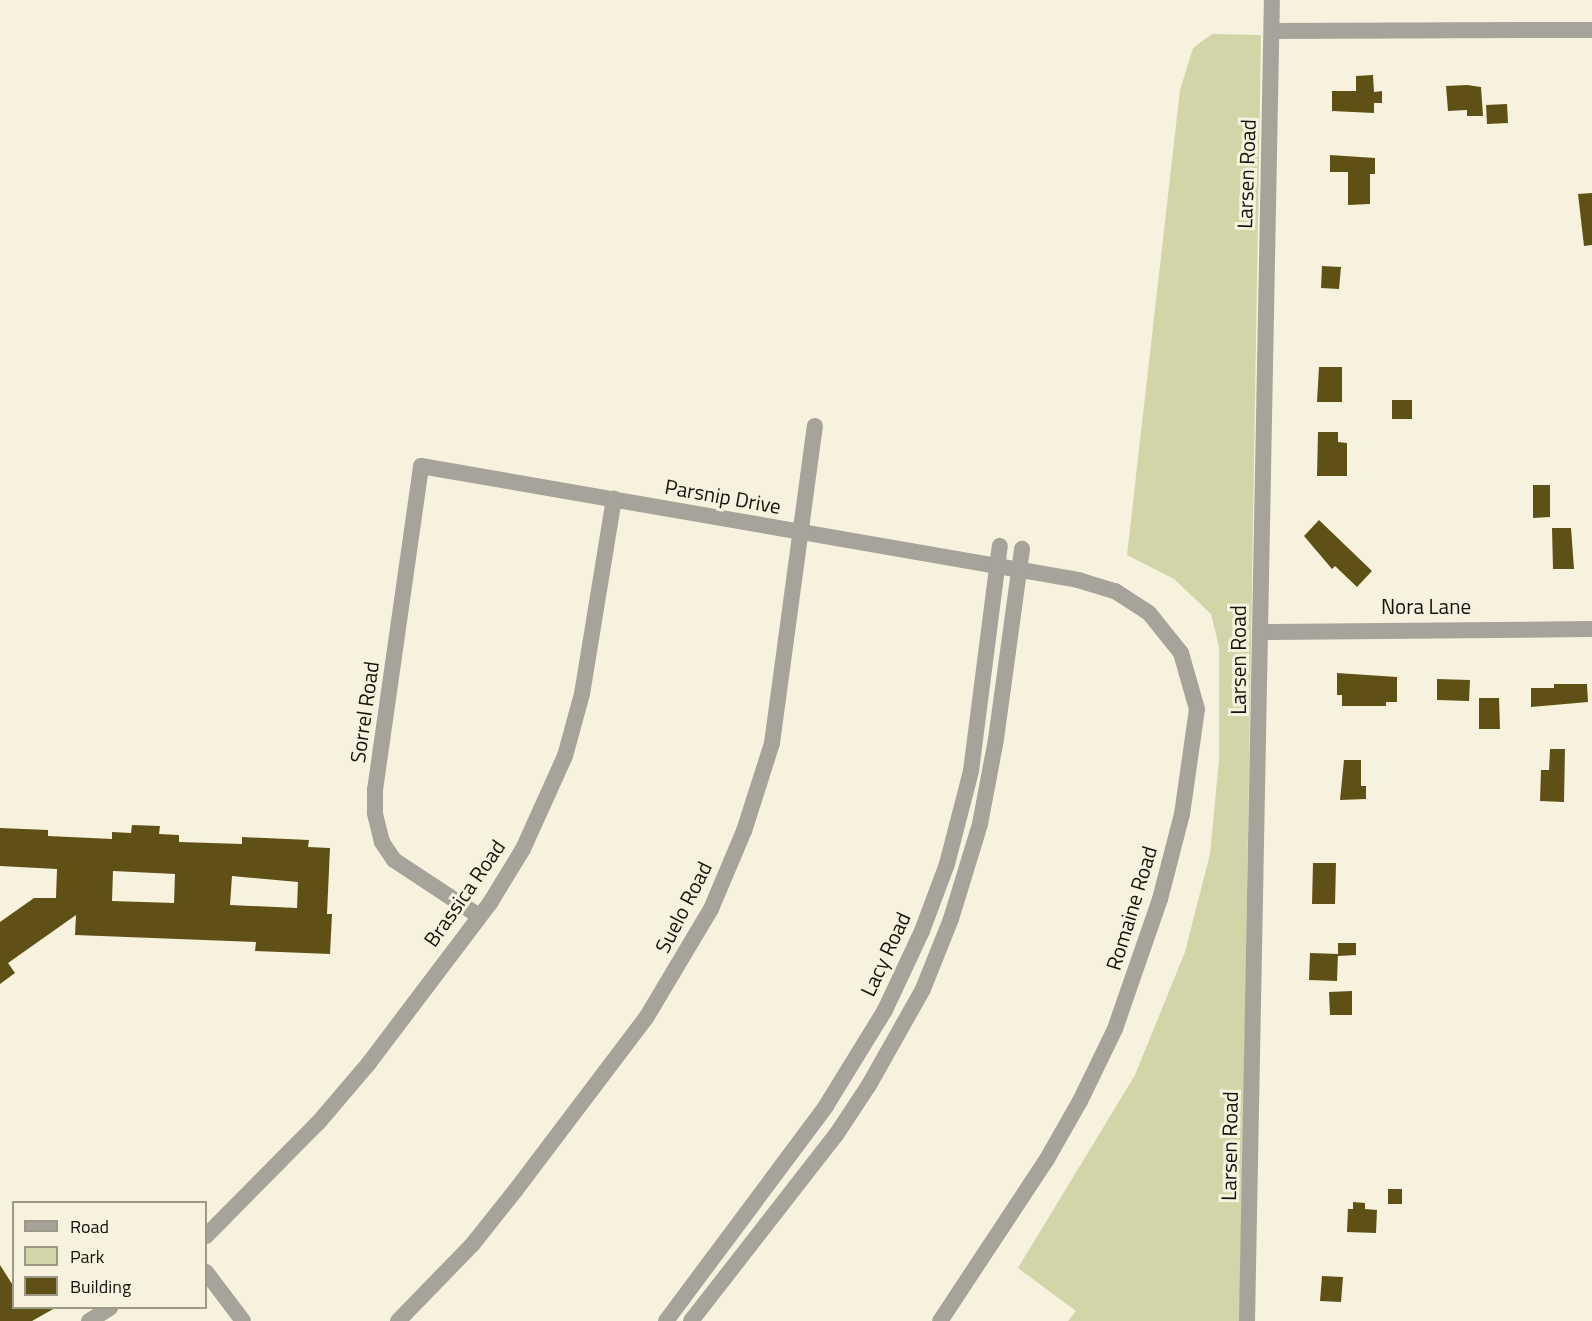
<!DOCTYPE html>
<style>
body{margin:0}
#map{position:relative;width:1592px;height:1321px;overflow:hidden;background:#f7f2dd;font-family:"Titillium Web",sans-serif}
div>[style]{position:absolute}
.green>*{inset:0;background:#d1d5a7}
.building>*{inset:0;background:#5f5116}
.street>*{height:16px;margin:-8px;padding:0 8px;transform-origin:8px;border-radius:8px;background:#a6a39b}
span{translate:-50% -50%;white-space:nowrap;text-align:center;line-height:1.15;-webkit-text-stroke:6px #f7f2dd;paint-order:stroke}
.street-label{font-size:21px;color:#15130c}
.legend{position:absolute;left:12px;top:1201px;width:195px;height:108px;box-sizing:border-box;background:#f7f2dd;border:2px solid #9d9989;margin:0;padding:8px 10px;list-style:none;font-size:18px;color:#15130c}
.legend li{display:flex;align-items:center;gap:12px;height:30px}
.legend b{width:30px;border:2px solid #9d9989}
</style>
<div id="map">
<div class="green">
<div style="clip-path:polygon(1212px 34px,1261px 35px,1240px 1321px,1068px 1321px,1076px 1311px,1018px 1268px,1135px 1075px,1185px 952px,1210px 854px,1219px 760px,1219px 647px,1211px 614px,1174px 579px,1127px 555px,1180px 90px,1193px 48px)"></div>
</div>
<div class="building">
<div style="clip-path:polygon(1373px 75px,1374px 92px,1382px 91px,1382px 103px,1374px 103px,1374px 113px,1332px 111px,1332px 91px,1356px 91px,1356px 76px)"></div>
<div style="clip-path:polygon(1467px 85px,1481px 87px,1483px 116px,1467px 116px,1467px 110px,1448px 111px,1446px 86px)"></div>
<div style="clip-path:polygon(1507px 104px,1508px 123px,1487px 124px,1486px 105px)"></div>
<div style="clip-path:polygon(1330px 155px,1375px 158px,1375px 174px,1370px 174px,1370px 204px,1348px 205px,1348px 172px,1330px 172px)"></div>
<div style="clip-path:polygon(1592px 193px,1592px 245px,1584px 246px,1578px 194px)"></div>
<div style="clip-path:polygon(1322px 266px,1341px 267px,1339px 289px,1321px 288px)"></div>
<div style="clip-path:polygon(1319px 367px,1342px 367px,1342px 402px,1317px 402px)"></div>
<div style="clip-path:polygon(1392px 400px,1412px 400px,1412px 419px,1392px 419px)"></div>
<div style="clip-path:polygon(1318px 432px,1338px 432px,1338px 442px,1347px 443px,1347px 476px,1317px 476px)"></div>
<div style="clip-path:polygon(1533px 485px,1550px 485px,1550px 517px,1533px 518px)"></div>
<div style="clip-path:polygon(1319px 520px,1372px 571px,1357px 587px,1335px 566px,1332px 569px,1304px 536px)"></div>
<div style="clip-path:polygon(1552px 528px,1571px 528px,1574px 569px,1553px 569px)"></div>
<div style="clip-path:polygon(1337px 673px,1397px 677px,1397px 702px,1386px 702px,1386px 706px,1342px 706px,1342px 695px,1337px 695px)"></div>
<div style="clip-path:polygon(1437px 679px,1470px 680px,1469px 701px,1437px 700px)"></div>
<div style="clip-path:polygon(1554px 684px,1587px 684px,1588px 702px,1531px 707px,1531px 688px,1554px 688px)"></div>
<div style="clip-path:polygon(1479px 698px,1499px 698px,1500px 729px,1479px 729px)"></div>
<div style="clip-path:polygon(1550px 749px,1565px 749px,1564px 802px,1540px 801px,1541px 770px,1549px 770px)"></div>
<div style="clip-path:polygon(1344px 760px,1361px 760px,1361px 786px,1366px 786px,1366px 799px,1340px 800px)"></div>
<div style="clip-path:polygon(evenodd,132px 825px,160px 826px,159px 834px,179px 835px,179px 842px,242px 844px,242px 837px,309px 840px,308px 847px,330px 848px,327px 914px,332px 914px,330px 954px,255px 951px,256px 942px,75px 935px,76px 915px,8px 963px,15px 973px,0 984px,0 922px,34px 898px,56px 898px,57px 869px,0 866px,0 828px,48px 830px,48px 836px,112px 839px,112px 832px,131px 833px,132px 825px,113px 871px,175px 874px,174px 903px,112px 901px,113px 871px,132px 825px,232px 876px,298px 882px,297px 908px,230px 905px,232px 876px)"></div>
<div style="clip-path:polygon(1313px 863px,1336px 863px,1335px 904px,1312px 904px)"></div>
<div style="clip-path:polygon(1338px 943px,1356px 943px,1356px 955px,1338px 956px)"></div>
<div style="clip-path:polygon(1310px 953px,1338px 954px,1337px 981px,1309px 980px)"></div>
<div style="clip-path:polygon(1352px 991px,1352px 1015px,1330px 1015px,1329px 992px)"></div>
<div style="clip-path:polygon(1388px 1189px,1402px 1189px,1402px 1204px,1388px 1204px)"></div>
<div style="clip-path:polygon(1353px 1202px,1365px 1203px,1365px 1209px,1377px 1210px,1376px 1233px,1347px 1232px,1348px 1209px,1353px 1209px)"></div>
<div style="clip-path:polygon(0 1265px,14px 1287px,14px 1308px,55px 1308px,32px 1321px,0 1321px)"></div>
<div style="clip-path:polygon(1322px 1276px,1343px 1277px,1341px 1302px,1320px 1301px)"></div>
</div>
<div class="street">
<div style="left:1272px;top:31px;width:320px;rotate:-0.2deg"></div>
<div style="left:1261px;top:632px;width:331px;rotate:-0.5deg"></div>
<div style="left:479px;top:916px;width:102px;rotate:-146.6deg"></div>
<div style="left:394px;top:860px;width:22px;rotate:-124deg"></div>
<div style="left:382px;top:842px;width:30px;rotate:-104deg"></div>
<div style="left:375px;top:813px;width:23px;rotate:-90deg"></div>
<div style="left:375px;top:790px;width:327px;rotate:-81.9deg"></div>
<div style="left:421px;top:466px;width:667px;rotate:9.84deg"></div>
<div style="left:1078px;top:580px;width:39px;rotate:17deg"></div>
<div style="left:1115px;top:591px;width:40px;rotate:32.9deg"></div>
<div style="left:1149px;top:613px;width:51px;rotate:51.3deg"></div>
<div style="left:1181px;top:653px;width:58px;rotate:74.1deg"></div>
<div style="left:1197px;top:709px;width:106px;rotate:98.1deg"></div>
<div style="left:1182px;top:814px;width:88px;rotate:104.5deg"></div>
<div style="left:1160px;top:899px;width:138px;rotate:109.1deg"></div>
<div style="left:1115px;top:1029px;width:80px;rotate:115.9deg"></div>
<div style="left:1080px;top:1101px;width:67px;rotate:119.6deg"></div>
<div style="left:1047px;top:1159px;width:194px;rotate:123.4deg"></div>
<div style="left:206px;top:1236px;width:159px;rotate:-45.3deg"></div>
<div style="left:318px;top:1123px;width:79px;rotate:-49.6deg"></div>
<div style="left:369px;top:1063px;width:201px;rotate:-52.9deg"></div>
<div style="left:490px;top:903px;width:63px;rotate:-58.6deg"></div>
<div style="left:523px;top:849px;width:102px;rotate:-65.7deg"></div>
<div style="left:565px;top:756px;width:64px;rotate:-74.7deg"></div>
<div style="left:582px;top:694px;width:198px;rotate:-80.7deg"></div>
<div style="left:206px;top:1272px;width:61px;rotate:52.9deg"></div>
<div style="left:89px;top:1321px;width:25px;rotate:-32deg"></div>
<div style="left:398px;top:1321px;width:106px;rotate:-45.8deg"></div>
<div style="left:472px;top:1245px;width:69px;rotate:-51.5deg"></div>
<div style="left:515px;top:1191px;width:217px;rotate:-52.9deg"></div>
<div style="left:646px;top:1018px;width:127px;rotate:-59.2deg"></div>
<div style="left:711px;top:909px;width:85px;rotate:-67.1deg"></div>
<div style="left:744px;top:831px;width:92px;rotate:-72.3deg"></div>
<div style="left:772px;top:743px;width:320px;rotate:-82.3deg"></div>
<div style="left:666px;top:1321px;width:268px;rotate:-53.3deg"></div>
<div style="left:826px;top:1106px;width:113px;rotate:-58.4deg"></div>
<div style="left:885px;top:1010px;width:87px;rotate:-64.9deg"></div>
<div style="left:922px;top:931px;width:72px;rotate:-69.5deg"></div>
<div style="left:947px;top:864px;width:96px;rotate:-75.5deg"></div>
<div style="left:971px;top:771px;width:227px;rotate:-82.7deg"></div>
<div style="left:691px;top:1321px;width:236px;rotate:-52.1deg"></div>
<div style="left:836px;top:1135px;width:60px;rotate:-56.6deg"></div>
<div style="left:869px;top:1085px;width:110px;rotate:-60.6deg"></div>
<div style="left:923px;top:989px;width:75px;rotate:-68.2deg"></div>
<div style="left:951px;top:919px;width:99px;rotate:-73deg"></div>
<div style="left:980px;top:824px;width:86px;rotate:-79.3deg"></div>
<div style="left:996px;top:739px;width:192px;rotate:-82.2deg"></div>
<div style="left:1247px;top:1321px;width:1321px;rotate:-88.92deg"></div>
</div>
<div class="street-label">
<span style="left:1246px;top:174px;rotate:-88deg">Larsen Road</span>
<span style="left:723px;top:496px;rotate:10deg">Parsnip Drive</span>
<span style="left:1426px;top:606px">Nora Lane</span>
<span style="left:1238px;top:660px;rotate:-90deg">Larsen Road</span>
<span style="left:364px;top:712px;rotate:-82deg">Sorrel Road</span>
<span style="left:464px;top:893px;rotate:-55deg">Brassica Road</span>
<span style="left:683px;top:907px;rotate:-63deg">Suelo Road</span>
<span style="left:1131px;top:908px;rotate:-73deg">Romaine Road</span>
<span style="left:885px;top:954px;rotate:-65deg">Lacy Road</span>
<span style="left:1229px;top:1146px;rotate:-89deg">Larsen Road</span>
</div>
<ul class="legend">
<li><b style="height:8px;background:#a6a39b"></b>Road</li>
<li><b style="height:16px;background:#d1d5a7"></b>Park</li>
<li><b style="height:16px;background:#5f5116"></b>Building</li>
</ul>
</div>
